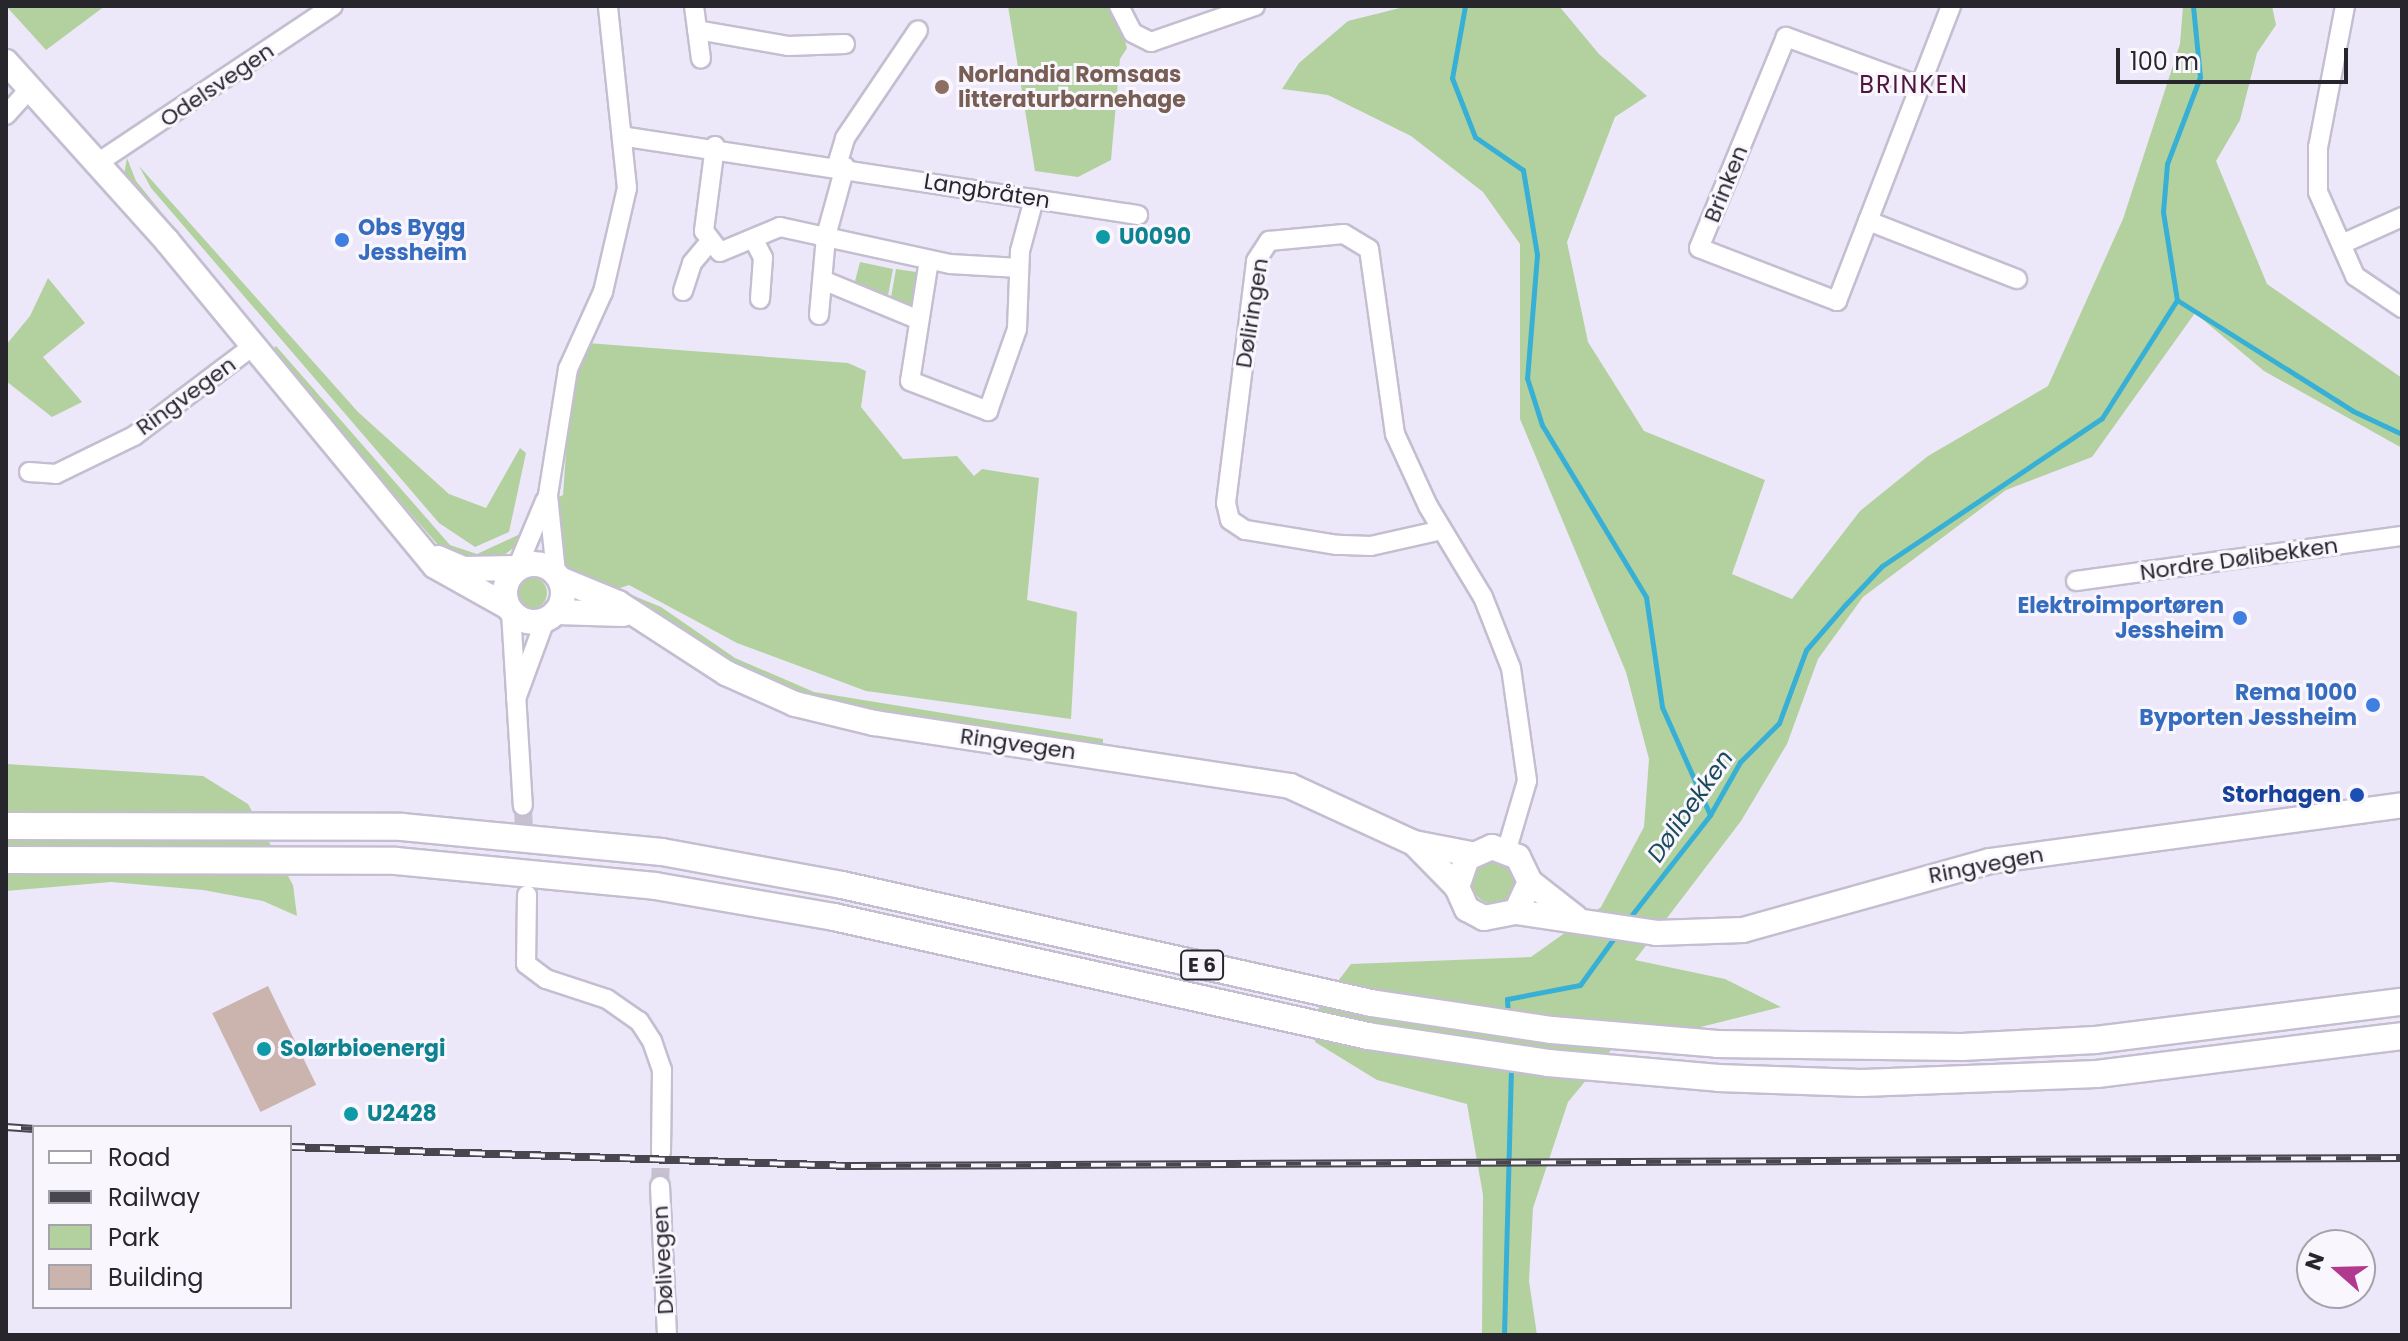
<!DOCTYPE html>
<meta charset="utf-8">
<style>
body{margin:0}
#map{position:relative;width:2408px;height:1341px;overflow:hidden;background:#ede7fa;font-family:Poppins,sans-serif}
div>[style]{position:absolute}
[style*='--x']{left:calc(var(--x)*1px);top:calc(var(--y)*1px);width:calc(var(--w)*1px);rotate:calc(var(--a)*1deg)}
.green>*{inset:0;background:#b3d19f}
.round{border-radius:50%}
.stream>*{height:5px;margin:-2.5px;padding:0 2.5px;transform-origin:2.5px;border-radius:2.5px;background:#38b0d6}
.building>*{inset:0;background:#cab4ad;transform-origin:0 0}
.minor-tunnel>*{height:18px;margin-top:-9px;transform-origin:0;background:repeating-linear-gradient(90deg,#c6c0d1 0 18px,transparent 0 27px)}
.roads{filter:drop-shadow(2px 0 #c4bed0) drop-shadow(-2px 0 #c4bed0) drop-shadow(0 2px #c4bed0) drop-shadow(0 -2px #c4bed0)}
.minor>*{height:18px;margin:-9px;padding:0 9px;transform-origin:9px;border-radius:9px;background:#fff}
.major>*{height:24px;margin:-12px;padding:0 12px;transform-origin:12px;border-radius:12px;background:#fff}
.major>.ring{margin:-12px;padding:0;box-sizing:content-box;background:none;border:24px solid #fff;border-radius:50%}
.highway>*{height:26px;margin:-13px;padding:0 13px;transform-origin:13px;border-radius:13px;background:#fff}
.rail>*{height:8px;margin-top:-4px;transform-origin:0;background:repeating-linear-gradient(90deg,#f9f6fe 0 15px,#48464f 0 30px);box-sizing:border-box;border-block:2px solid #48464f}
.dots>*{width:22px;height:22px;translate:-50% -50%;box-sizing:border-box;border:4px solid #f9f6fe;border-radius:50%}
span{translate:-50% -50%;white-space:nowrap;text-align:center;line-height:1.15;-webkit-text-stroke:6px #f9f6fe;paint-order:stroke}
.shield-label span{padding:2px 6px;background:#f9f6fe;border:2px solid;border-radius:6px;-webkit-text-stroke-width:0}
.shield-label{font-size:20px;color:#28262d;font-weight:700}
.education-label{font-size:22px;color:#785e54;font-weight:700}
.left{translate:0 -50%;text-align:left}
.street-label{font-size:22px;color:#28262d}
.shop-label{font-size:22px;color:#366cbe;font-weight:700}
.right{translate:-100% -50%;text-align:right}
.culture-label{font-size:22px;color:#0d838f;font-weight:700}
.transit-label{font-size:22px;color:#164399;font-weight:700}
.neighbourhood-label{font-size:24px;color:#4e153e;letter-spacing:2px}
.water-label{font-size:24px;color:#1a4b5b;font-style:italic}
.frame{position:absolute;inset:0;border:8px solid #28262d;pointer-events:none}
.legend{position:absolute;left:32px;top:1125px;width:260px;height:184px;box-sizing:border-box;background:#f9f6fe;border:2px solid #a5a3aa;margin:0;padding:10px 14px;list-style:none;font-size:24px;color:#28262d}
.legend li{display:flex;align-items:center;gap:16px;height:40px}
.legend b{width:40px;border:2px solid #a5a3aa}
.north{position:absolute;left:2296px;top:1229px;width:80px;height:80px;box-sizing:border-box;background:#f9f6fe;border:2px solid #a5a3aa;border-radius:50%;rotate:290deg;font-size:22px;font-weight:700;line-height:32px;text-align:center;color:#28262d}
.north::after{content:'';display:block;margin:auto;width:28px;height:36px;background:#b13a8f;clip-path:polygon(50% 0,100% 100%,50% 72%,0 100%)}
.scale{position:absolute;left:2116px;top:48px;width:232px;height:36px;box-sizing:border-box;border:4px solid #28262d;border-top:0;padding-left:10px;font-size:24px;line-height:28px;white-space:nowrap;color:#28262d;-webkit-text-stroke:6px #f9f6fe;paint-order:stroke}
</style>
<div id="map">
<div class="green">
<div style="clip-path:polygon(6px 6px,105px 6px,46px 50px)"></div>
<div style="clip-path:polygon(1008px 6px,1115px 6px,1127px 48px,1120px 59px,1111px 160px,1078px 177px,1035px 171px)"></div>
<div style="clip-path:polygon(1408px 6px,1559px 6px,1599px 54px,1647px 96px,1615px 117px,1567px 242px,1588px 342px,1644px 431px,1765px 480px,1732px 574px,1792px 599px,1860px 511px,1928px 456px,2048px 386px,2123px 219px,2180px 44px,2183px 6px,2272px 6px,2276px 25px,2257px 53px,2240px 120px,2216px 161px,2267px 284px,2402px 378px,2402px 448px,2264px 371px,2195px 313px,2092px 457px,2006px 490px,1863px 597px,1818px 659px,1787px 744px,1741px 821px,1635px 960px,1725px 979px,1781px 1007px,1612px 1049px,1568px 1102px,1533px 1208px,1529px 1281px,1537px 1335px,1482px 1335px,1483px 1195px,1467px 1104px,1377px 1080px,1315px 1042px,1319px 1006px,1351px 964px,1531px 957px,1601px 907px,1644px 827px,1649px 759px,1626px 672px,1520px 419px,1520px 244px,1483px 192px,1411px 136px,1328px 95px,1282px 89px,1299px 63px,1348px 21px)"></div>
<div style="clip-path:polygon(127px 158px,136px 181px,267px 342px,262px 344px,124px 175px)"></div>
<div style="clip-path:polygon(139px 166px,358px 412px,449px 494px,486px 508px,520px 448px,526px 453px,509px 532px,475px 547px,439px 523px,151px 188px)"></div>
<div style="clip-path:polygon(860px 262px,893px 269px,887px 301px,854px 285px)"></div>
<div style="clip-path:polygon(919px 264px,916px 309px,890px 303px,896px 269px,916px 272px)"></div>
<div style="clip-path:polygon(48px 278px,85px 323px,43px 357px,82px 402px,52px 417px,6px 381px,6px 345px,30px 316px)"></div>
<div style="clip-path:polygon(574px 342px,848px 363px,866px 371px,861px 407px,903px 459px,957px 456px,974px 476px,982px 469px,1039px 478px,1027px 600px,1077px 612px,1071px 719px,866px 691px,737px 643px,629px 585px,617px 589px,661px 607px,735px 658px,814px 692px,1103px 739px,1103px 747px,862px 711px,781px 688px,596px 592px,554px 603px,557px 498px,563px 495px)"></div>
<div style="clip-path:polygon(276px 346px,450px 545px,477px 554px,518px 535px,525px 536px,520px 543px,495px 562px,446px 554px,270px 352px)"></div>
<div class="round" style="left:515px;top:577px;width:32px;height:32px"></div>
<div style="clip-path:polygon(6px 764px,203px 776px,248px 804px,293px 885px,297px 916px,263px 901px,203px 890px,111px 882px,6px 891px)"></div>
<div class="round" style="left:1472px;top:860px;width:44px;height:44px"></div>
</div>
<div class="stream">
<div style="--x:1465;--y:6;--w:73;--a:100.2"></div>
<div style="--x:1452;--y:78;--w:63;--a:68.7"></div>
<div style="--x:1475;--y:137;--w:58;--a:34.5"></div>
<div style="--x:1523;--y:170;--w:86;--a:80.6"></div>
<div style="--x:1537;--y:255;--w:123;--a:94.6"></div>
<div style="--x:1527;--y:378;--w:49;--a:72.3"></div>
<div style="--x:1542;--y:425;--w:201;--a:58.8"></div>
<div style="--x:1646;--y:597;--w:111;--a:81.7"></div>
<div style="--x:1662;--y:707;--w:118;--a:66"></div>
<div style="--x:2193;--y:6;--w:71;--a:84.4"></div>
<div style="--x:2200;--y:77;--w:93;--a:110.8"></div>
<div style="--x:2167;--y:164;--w:48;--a:94.8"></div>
<div style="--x:2163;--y:212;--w:89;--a:81"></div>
<div style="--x:2177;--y:300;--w:208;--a:32.2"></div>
<div style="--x:2353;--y:411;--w:54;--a:25.1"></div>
<div style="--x:1627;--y:921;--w:135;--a:-51.9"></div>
<div style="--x:1710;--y:815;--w:61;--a:-60.5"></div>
<div style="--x:1740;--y:762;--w:55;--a:-45"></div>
<div style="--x:1779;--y:723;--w:78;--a:-69.7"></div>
<div style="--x:1806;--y:650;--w:60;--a:-49.1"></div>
<div style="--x:1845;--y:605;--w:54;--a:-46.5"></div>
<div style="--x:1882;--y:566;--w:265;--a:-33.9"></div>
<div style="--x:2102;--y:418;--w:140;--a:-57.6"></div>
<div style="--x:1508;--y:1014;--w:15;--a:-94"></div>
<div style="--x:1507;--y:999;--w:74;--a:-10.9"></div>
<div style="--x:1580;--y:985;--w:62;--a:-54.2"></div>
<div style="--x:1504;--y:1335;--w:268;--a:-88.5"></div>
</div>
<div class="building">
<div style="left:268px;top:986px;width:110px;height:62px;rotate:64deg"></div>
</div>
<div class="minor-tunnel">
<div style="--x:523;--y:806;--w:77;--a:87.8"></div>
<div style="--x:660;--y:1186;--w:34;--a:-88"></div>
</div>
<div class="roads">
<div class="minor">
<div style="--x:694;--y:6;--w:53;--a:82.5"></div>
<div style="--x:1119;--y:6;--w:30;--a:63"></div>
<div style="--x:1133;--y:33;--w:20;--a:27"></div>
<div style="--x:1151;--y:42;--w:110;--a:-19.1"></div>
<div style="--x:2345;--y:6;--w:144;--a:100.8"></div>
<div style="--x:2318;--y:147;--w:45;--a:90"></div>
<div style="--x:2318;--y:192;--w:92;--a:66.2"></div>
<div style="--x:2355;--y:276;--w:57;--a:34.2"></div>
<div style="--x:697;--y:30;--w:92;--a:10"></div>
<div style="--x:788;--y:46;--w:57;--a:-2"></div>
<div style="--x:1920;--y:86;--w:143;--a:-159.9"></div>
<div style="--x:1786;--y:37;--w:228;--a:112.4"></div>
<div style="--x:1699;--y:248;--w:148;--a:21"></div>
<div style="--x:1837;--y:301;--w:86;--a:-68.8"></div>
<div style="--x:1868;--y:221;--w:145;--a:-68.9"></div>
<div style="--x:1920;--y:86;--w:86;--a:-68.8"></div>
<div style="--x:6;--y:115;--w:36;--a:-48"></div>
<div style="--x:627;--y:137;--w:517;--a:8.68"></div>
<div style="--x:715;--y:146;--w:86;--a:97.4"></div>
<div style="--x:704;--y:231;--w:26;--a:53"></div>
<div style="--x:720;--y:252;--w:65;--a:-22.6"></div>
<div style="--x:780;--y:227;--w:174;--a:12.3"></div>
<div style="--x:950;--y:264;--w:69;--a:3.3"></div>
<div style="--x:99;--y:162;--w:281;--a:-33.7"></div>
<div style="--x:837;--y:165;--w:28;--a:-73"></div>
<div style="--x:845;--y:138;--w:130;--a:-55.9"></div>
<div style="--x:1868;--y:221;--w:160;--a:21.3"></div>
<div style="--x:754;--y:240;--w:20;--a:63"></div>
<div style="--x:763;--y:258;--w:41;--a:94.2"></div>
<div style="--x:2344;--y:243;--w:64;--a:-24.1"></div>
<div style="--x:929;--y:260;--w:122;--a:98.9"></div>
<div style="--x:910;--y:381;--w:84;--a:21"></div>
<div style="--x:988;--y:411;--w:87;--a:-70.5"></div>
<div style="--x:1017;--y:329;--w:78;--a:-87.8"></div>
<div style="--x:1020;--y:251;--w:54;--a:-74.9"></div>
<div style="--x:825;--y:281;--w:102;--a:22.5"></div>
<div style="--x:683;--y:291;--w:29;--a:-72"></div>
<div style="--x:692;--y:263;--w:25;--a:-50"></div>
<div style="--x:819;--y:315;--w:79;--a:-84.9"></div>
<div style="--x:826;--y:236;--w:72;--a:-74.6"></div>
<div style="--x:29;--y:472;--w:27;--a:4"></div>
<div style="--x:56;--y:474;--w:87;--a:-26"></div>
<div style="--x:134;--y:436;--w:149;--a:-37.1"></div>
<div style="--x:1442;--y:530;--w:73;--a:167.3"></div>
<div style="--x:1371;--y:546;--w:34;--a:-178"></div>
<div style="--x:1337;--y:545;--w:93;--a:-170.7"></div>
<div style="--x:1245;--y:530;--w:18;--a:-146"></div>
<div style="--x:1230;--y:520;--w:17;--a:-103"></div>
<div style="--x:1226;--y:503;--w:244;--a:-82.9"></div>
<div style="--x:1256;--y:261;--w:24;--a:-57"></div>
<div style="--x:1269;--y:241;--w:75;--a:-5.3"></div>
<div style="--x:1344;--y:234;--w:29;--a:31"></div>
<div style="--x:1369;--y:249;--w:187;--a:82"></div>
<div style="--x:1395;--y:434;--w:79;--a:65.4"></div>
<div style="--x:1428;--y:506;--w:106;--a:58.9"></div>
<div style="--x:1483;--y:597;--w:76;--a:68.5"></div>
<div style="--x:1511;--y:668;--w:114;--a:81.9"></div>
<div style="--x:1527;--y:781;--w:71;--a:106.4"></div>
<div style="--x:517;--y:568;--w:73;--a:-67.3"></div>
<div style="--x:556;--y:573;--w:78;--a:-95.9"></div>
<div style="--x:548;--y:495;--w:128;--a:-81"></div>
<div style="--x:568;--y:369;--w:85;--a:-65.6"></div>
<div style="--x:603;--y:292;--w:107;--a:-77"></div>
<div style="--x:627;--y:188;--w:183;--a:-96"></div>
<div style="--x:2076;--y:581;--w:329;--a:-7.9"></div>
<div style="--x:511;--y:612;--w:194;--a:86.5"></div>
<div style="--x:516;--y:699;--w:84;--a:-69.8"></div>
<div style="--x:527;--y:895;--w:69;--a:90.8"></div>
<div style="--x:526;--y:964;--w:25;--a:37"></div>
<div style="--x:546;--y:979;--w:64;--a:18.2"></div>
<div style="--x:607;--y:999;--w:39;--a:35"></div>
<div style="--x:639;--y:1021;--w:24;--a:57"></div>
<div style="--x:652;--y:1041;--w:31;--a:71"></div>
<div style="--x:662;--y:1070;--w:82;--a:90.7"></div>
<div style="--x:660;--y:1186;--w:149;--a:87.3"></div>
</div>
<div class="major">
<div style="--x:6;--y:62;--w:241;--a:48"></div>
<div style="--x:167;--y:241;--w:421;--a:50.5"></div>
<div style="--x:435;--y:566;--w:84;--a:29.3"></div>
<div style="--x:438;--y:558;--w:28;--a:23"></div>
<div style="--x:464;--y:569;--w:53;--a:-1.1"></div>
<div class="ring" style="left:505px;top:564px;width:34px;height:34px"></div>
<div style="--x:560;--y:579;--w:63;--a:22.5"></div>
<div style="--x:618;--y:603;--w:129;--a:32.9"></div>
<div style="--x:726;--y:673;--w:76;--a:24.2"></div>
<div style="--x:795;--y:704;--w:81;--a:13.5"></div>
<div style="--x:874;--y:723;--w:421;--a:8.6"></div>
<div style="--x:1290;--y:786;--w:136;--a:24.7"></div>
<div style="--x:1414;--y:843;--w:62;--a:45.7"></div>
<div style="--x:1457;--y:887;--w:24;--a:66"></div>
<div style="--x:1467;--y:909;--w:19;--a:28"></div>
<div style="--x:1484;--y:918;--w:33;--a:-11"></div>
<div style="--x:1516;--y:912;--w:33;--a:-65"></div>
<div style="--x:1530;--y:882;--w:28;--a:-116"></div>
<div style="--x:1518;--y:857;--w:28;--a:-159"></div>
<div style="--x:1492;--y:847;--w:27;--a:156"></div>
<div style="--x:1467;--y:858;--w:31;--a:109"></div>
<div style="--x:556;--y:612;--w:67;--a:1.7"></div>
<div style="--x:1414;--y:843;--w:58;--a:10.9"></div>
<div style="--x:1530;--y:882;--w:58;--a:38"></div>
<div style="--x:1516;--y:912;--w:142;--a:8.5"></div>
<div style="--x:1656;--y:933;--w:87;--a:-2"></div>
<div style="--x:1743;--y:930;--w:256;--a:-15.6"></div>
<div style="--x:1990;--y:861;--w:416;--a:-7.7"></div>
</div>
<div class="highway">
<div style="--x:6;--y:826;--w:396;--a:0.1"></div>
<div style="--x:402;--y:827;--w:261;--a:5.5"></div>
<div style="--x:662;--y:852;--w:183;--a:10.4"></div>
<div style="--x:842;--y:885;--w:542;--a:12.57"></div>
<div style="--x:1371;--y:1003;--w:183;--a:8.5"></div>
<div style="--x:1552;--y:1030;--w:166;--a:4.8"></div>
<div style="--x:1717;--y:1044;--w:245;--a:0.7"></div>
<div style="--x:1962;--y:1047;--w:133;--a:-3"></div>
<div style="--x:2095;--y:1040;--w:309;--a:-7.1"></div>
<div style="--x:6;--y:860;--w:390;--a:0.1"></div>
<div style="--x:396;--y:861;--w:260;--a:5.5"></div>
<div style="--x:655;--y:886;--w:182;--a:9.8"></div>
<div style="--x:834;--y:917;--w:547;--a:12.56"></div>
<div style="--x:1368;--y:1036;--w:182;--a:8.5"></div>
<div style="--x:1548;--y:1063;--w:171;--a:5"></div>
<div style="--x:1718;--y:1078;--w:142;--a:2"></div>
<div style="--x:1860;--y:1083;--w:237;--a:-2.2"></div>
<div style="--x:2097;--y:1074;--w:307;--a:-7.1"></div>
</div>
</div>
<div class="rail">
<div style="--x:6;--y:1127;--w:28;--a:4"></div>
<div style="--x:290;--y:1147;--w:561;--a:1.94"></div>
<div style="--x:851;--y:1166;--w:1551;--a:-0.3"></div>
</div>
<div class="dots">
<div style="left:942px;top:87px;background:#8d6e63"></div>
<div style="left:1103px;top:237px;background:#0f9aa8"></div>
<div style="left:342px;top:240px;background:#3f7fe0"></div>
<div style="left:2240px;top:618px;background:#3f7fe0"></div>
<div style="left:2373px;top:705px;background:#3f7fe0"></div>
<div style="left:2357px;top:795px;background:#1a4fb4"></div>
<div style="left:264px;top:1049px;background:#0f9aa8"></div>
<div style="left:351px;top:1114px;background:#0f9aa8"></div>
</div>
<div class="shield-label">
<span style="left:1202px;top:965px">E 6</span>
</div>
<div class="education-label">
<span class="left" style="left:958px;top:87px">Norlandia Romsaas<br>litteraturbarnehage</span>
</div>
<div class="street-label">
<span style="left:217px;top:85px;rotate:-34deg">Odelsvegen</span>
<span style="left:1726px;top:184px;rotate:-68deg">Brinken</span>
<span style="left:987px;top:191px;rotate:9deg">Langbråten</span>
<span style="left:1252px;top:313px;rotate:-81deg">Døliringen</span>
<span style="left:186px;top:396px;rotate:-36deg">Ringvegen</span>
<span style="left:2239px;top:559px;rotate:-8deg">Nordre Dølibekken</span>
<span style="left:1018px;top:744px;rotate:8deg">Ringvegen</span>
<span style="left:1986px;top:865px;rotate:-11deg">Ringvegen</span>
<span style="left:663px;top:1260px;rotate:-93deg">Dølivegen</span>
</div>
<div class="shop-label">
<span class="left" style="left:358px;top:240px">Obs Bygg<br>Jessheim</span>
<span class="right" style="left:2224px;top:618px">Elektroimportøren<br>Jessheim</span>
<span class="right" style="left:2357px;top:705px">Rema 1000<br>Byporten Jessheim</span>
</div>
<div class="culture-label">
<span class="left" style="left:1119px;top:237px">U0090</span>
<span class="left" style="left:280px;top:1049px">Solørbioenergi</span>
<span class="left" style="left:367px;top:1114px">U2428</span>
</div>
<div class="transit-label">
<span class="right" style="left:2341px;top:795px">Storhagen</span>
</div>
<div class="neighbourhood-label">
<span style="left:1914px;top:85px">BRINKEN</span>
</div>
<div class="water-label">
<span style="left:1690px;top:806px;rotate:-55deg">Dølibekken</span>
</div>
<div class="frame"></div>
<ul class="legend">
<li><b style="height:10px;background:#fff"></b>Road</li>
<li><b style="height:10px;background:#48464f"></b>Railway</li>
<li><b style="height:22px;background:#b3d19f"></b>Park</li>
<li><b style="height:22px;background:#cab4ad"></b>Building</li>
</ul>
<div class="north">N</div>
<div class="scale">100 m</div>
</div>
